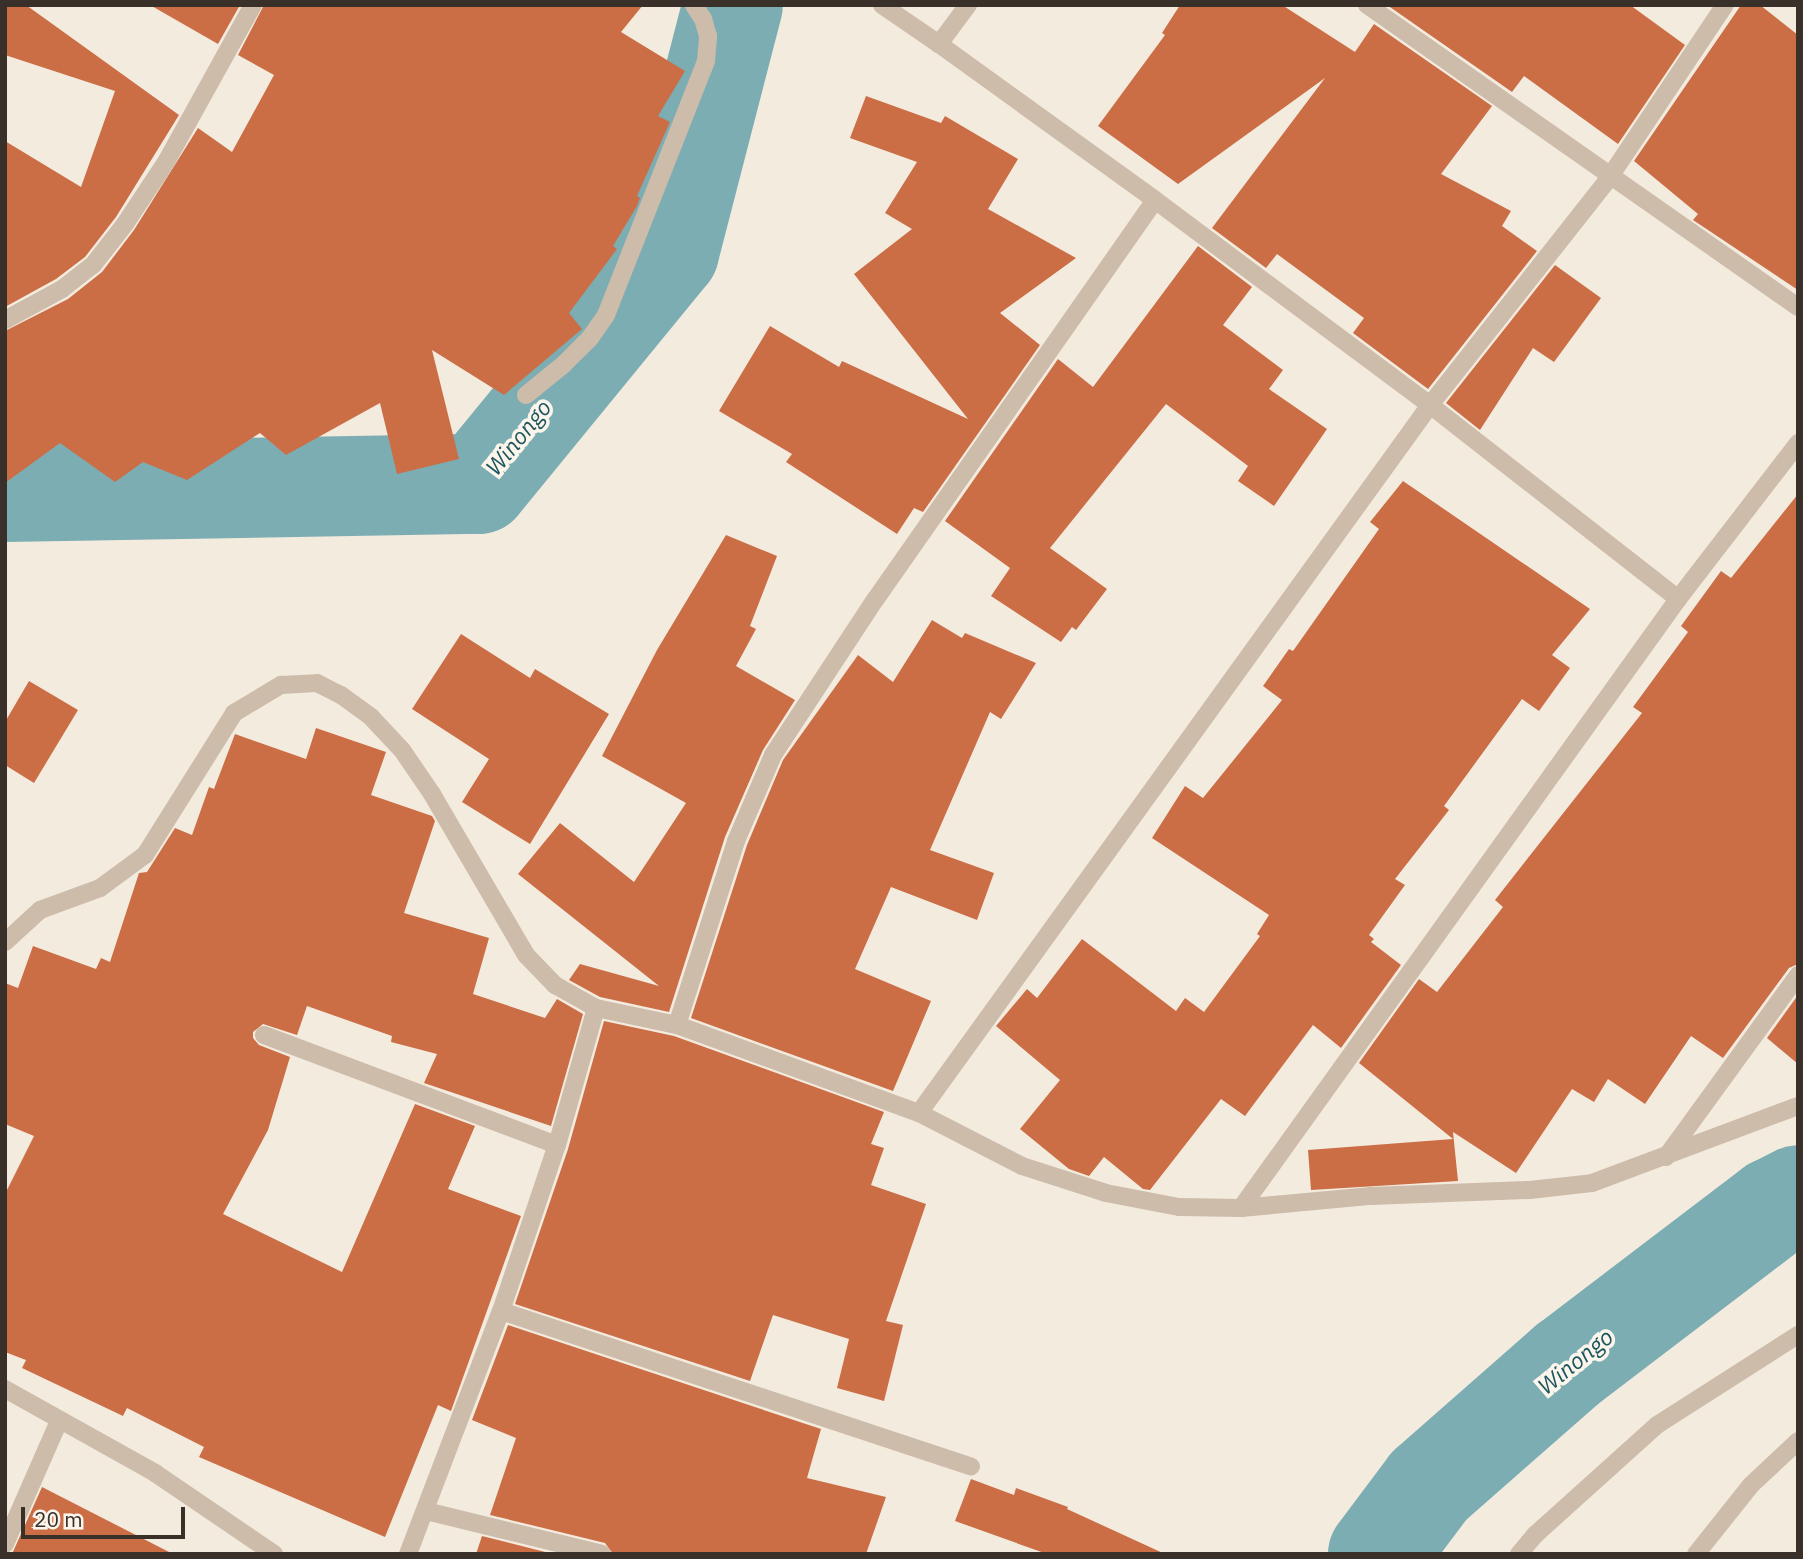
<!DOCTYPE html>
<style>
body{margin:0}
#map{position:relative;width:1803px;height:1559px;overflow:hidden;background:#f4ebdf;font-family:"IBM Plex Sans",sans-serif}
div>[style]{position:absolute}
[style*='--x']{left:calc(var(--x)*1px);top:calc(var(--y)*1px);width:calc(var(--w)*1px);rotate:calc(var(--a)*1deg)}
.river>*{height:100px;margin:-50px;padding:0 50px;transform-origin:50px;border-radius:50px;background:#7cadb3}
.building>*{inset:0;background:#cb6e46}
.minor>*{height:18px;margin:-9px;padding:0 9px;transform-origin:9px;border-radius:9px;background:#cdbcaa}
span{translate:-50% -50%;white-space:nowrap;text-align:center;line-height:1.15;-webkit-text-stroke:7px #fbf5ec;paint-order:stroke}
.water-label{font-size:23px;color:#1d565e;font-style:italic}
.frame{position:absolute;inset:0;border:7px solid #3a302a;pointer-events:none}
.scale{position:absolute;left:21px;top:1507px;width:164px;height:32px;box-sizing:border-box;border:4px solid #3a302a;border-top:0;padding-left:9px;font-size:21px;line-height:24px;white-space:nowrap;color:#3a302a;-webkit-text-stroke:5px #fbf5ec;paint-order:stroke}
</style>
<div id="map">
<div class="river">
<div style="--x:5;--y:492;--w:474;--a:-1"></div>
<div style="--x:479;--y:484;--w:300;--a:-50.7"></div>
<div style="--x:669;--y:252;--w:255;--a:-75.5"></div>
<div style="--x:1378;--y:1554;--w:85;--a:-53.1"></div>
<div style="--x:1429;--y:1486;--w:185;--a:-41.3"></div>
<div style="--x:1568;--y:1364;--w:258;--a:-37.3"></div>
<div style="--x:1773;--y:1208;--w:28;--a:-27"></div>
</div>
<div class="building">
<div style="clip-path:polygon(5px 5px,26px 5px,179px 115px,116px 217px,85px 257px,56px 279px,5px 307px,5px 141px,81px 187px,115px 91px,5px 55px)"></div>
<div style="clip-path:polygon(150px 5px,240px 5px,218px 44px)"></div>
<div style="clip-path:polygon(264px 5px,643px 5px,621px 32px,685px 71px,658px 116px,670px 122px,637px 196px,640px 198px,637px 206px,613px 246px,617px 249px,569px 313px,582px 329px,504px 395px,432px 350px,459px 459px,397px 474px,380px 403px,286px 455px,260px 433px,187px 480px,143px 462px,115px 482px,60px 443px,5px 483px,5px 331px,68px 299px,102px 272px,134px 230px,198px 128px,232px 152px,274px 75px,238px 55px)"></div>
<div style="clip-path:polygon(1180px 5px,1282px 5px,1355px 52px,1374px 24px,1492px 106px,1441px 174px,1511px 211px,1502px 226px,1537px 251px,1428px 389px,1353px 333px,1364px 318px,1277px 254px,1266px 268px,1212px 228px,1325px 78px,1178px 184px,1098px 126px,1165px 35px,1162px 33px)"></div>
<div style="clip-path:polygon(1387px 5px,1630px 5px,1685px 45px,1618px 144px,1524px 76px,1512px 92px)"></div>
<div style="clip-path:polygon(1741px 5px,1760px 5px,1798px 35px,1798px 290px,1693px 220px,1698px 214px,1634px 161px)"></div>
<div style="clip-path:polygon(866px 96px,941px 123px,945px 116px,1018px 159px,988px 209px,1076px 258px,1000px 313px,1040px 345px,923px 512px,914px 508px,897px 534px,786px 462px,792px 454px,719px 411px,770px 326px,839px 367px,842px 361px,968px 419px,854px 274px,912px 229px,885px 213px,917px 162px,850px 138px)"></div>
<div style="clip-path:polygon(1198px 246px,1252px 287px,1223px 325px,1283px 370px,1269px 389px,1327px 429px,1274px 506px,1238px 481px,1248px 466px,1166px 404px,1050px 548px,1107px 589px,1076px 630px,1072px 627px,1061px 642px,991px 596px,1010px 568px,945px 521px,1058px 359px,1093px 387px)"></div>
<div style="clip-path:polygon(1555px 265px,1601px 298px,1554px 362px,1533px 348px,1480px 430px,1446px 403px)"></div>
<div style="clip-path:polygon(1403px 481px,1590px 609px,1552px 655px,1570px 668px,1539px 711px,1522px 699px,1444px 806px,1449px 810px,1395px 879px,1405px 885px,1369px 935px,1374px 939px,1371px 942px,1401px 965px,1341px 1048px,1313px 1025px,1245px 1116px,1221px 1099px,1150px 1190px,1143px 1189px,1104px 1157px,1089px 1176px,1069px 1169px,1020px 1129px,1060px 1080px,996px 1026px,1027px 989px,1037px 998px,1082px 939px,1176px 1011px,1185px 998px,1204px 1012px,1260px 936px,1257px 934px,1269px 915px,1152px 838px,1185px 786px,1203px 798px,1282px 700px,1263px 686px,1289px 649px,1293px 651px,1379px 529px,1370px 522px)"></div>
<div style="clip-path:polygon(1798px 494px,1798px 964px,1789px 968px,1723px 1058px,1691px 1036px,1645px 1104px,1608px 1079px,1594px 1102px,1572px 1089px,1516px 1173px,1453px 1132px,1458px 1181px,1311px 1190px,1308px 1150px,1453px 1139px,1359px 1063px,1419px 979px,1437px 992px,1503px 907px,1495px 900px,1642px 713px,1633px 707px,1688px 632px,1681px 626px,1721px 571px,1731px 578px)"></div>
<div style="clip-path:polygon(726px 535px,777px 556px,750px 626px,756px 629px,736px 666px,795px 700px,763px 750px,725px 837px,669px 1012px,600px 997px,569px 980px,580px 964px,659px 986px,518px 874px,560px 823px,634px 882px,686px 803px,602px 756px,657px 650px)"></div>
<div style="clip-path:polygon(932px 620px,962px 638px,965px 633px,1036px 663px,1001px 719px,990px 712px,930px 850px,994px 873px,977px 920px,891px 887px,855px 969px,931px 1001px,893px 1091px,691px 1018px,747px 845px,783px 760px,858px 655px,893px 682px)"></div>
<div style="clip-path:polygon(461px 634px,530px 678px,535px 669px,609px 714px,530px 844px,462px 802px,489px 759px,412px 709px)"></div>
<div style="clip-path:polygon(29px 681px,78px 710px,34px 783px,5px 765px,5px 722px)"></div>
<div style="clip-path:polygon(316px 728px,386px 752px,371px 795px,432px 816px,435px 821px,404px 913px,489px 938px,473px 994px,545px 1018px,557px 999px,583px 1014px,551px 1126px,424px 1083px,437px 1054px,391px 1042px,392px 1036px,307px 1006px,297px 1035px,263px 1024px,253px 1032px,253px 1038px,259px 1045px,290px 1057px,268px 1130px,223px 1214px,342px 1272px,415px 1104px,475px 1126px,448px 1189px,521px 1216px,451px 1411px,438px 1405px,385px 1537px,199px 1457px,204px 1447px,127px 1408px,123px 1416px,22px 1368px,26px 1360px,5px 1352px,5px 1194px,34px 1136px,5px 1124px,5px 983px,18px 988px,33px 946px,96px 969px,101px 958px,110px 962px,139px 873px,147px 872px,175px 828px,192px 835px,209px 787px,214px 789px,235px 734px,306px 759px)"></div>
<div style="clip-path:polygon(1798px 995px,1798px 1064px,1767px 1038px)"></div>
<div style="clip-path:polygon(604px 1021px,674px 1036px,884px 1112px,871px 1144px,884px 1148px,871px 1185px,926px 1204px,886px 1321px,903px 1325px,884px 1401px,837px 1388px,849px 1339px,773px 1315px,750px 1381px,515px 1304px,568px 1149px)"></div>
<div style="clip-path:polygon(508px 1325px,821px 1429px,807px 1478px,886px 1497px,866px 1554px,613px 1554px,605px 1543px,490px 1515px,516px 1438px,472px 1420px)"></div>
<div style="clip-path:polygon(971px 1479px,1014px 1495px,1016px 1488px,1068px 1507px,1067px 1509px,1165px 1554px,1047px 1554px,955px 1521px)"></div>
<div style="clip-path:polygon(42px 1487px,173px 1554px,12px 1554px)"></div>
<div style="clip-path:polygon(482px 1536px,553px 1554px,476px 1554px)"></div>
</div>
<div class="minor">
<div style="--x:882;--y:5;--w:69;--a:34.4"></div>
<div style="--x:968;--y:5;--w:49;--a:126.6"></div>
<div style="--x:939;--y:44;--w:266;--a:35.8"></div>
<div style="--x:1155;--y:200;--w:343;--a:36.7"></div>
<div style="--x:1430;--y:405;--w:289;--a:-51.7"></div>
<div style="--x:1609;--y:178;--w:208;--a:-56.2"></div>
<div style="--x:1367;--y:5;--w:526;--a:35.02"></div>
<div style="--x:5;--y:320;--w:65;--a:-28.5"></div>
<div style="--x:62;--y:289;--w:39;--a:-38"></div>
<div style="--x:93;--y:265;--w:52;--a:-52"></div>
<div style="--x:125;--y:224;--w:74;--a:-56.5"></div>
<div style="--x:166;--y:162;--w:179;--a:-61"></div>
<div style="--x:526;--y:395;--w:48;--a:-39"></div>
<div style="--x:563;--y:365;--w:38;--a:-45"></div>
<div style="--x:590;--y:338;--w:28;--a:-55"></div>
<div style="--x:606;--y:315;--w:273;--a:-68.5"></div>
<div style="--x:706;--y:61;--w:25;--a:-85"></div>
<div style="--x:708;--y:36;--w:18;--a:-106"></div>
<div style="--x:703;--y:19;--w:17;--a:-123"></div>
<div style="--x:5;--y:942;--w:47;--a:-42.4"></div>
<div style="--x:40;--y:910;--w:64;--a:-20.1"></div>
<div style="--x:100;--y:888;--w:56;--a:-36.3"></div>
<div style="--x:145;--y:855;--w:168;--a:-57.9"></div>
<div style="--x:234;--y:713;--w:55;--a:-30.8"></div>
<div style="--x:281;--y:685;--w:36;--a:-3"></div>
<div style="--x:317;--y:683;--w:27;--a:27"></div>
<div style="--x:341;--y:695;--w:37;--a:36"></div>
<div style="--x:371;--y:717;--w:45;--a:46.8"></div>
<div style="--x:402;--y:750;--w:53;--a:55.7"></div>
<div style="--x:432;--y:794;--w:186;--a:59.7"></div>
<div style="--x:526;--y:955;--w:42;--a:46"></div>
<div style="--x:555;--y:985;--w:47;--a:29.3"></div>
<div style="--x:596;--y:1008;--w:83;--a:11.9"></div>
<div style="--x:677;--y:1025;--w:258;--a:20"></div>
<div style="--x:919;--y:1113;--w:116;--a:27.2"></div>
<div style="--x:1022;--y:1166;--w:88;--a:17.8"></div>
<div style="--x:1106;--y:1193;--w:74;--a:10.9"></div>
<div style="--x:1179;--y:1207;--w:62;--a:0.9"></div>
<div style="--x:1241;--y:1208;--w:131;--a:-5.3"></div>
<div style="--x:1371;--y:1196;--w:159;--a:-2.2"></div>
<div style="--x:1530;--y:1190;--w:62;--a:-6.4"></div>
<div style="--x:1592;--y:1183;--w:220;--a:-20.5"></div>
<div style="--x:677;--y:1025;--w:193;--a:-72.2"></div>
<div style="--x:736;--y:841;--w:94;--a:-66.7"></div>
<div style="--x:773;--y:755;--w:186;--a:-56.7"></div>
<div style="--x:875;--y:600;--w:488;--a:-55"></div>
<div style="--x:264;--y:1035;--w:313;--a:20.6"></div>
<div style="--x:919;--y:1113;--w:873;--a:-54.18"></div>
<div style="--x:1430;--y:405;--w:315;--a:38"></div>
<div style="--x:1666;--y:1157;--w:225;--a:-54"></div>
<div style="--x:1241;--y:1208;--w:750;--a:-54.34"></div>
<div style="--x:1678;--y:599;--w:197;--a:-52.4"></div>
<div style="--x:501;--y:1311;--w:495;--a:18.3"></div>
<div style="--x:5;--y:1389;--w:172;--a:29.2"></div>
<div style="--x:155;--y:1473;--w:144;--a:34.2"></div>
<div style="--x:426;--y:1511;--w:181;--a:13.7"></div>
<div style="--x:5;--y:1544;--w:134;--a:-66.3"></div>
<div style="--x:408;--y:1554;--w:260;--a:-69.1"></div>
<div style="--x:501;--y:1311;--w:175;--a:-71.4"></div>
<div style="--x:557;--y:1145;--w:142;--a:-74.1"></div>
<div style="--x:1519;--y:1554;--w:26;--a:-50"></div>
<div style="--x:1536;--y:1534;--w:163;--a:-42"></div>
<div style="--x:1657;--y:1425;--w:167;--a:-32.6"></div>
<div style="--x:1696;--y:1554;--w:88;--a:-51.4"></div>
<div style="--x:1751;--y:1485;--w:64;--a:-43.1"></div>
</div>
<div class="water-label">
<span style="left:518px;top:437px;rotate:-51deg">Winongo</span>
<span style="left:1575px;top:1361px;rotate:-39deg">Winongo</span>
</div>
<div class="frame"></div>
<div class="scale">20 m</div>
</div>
